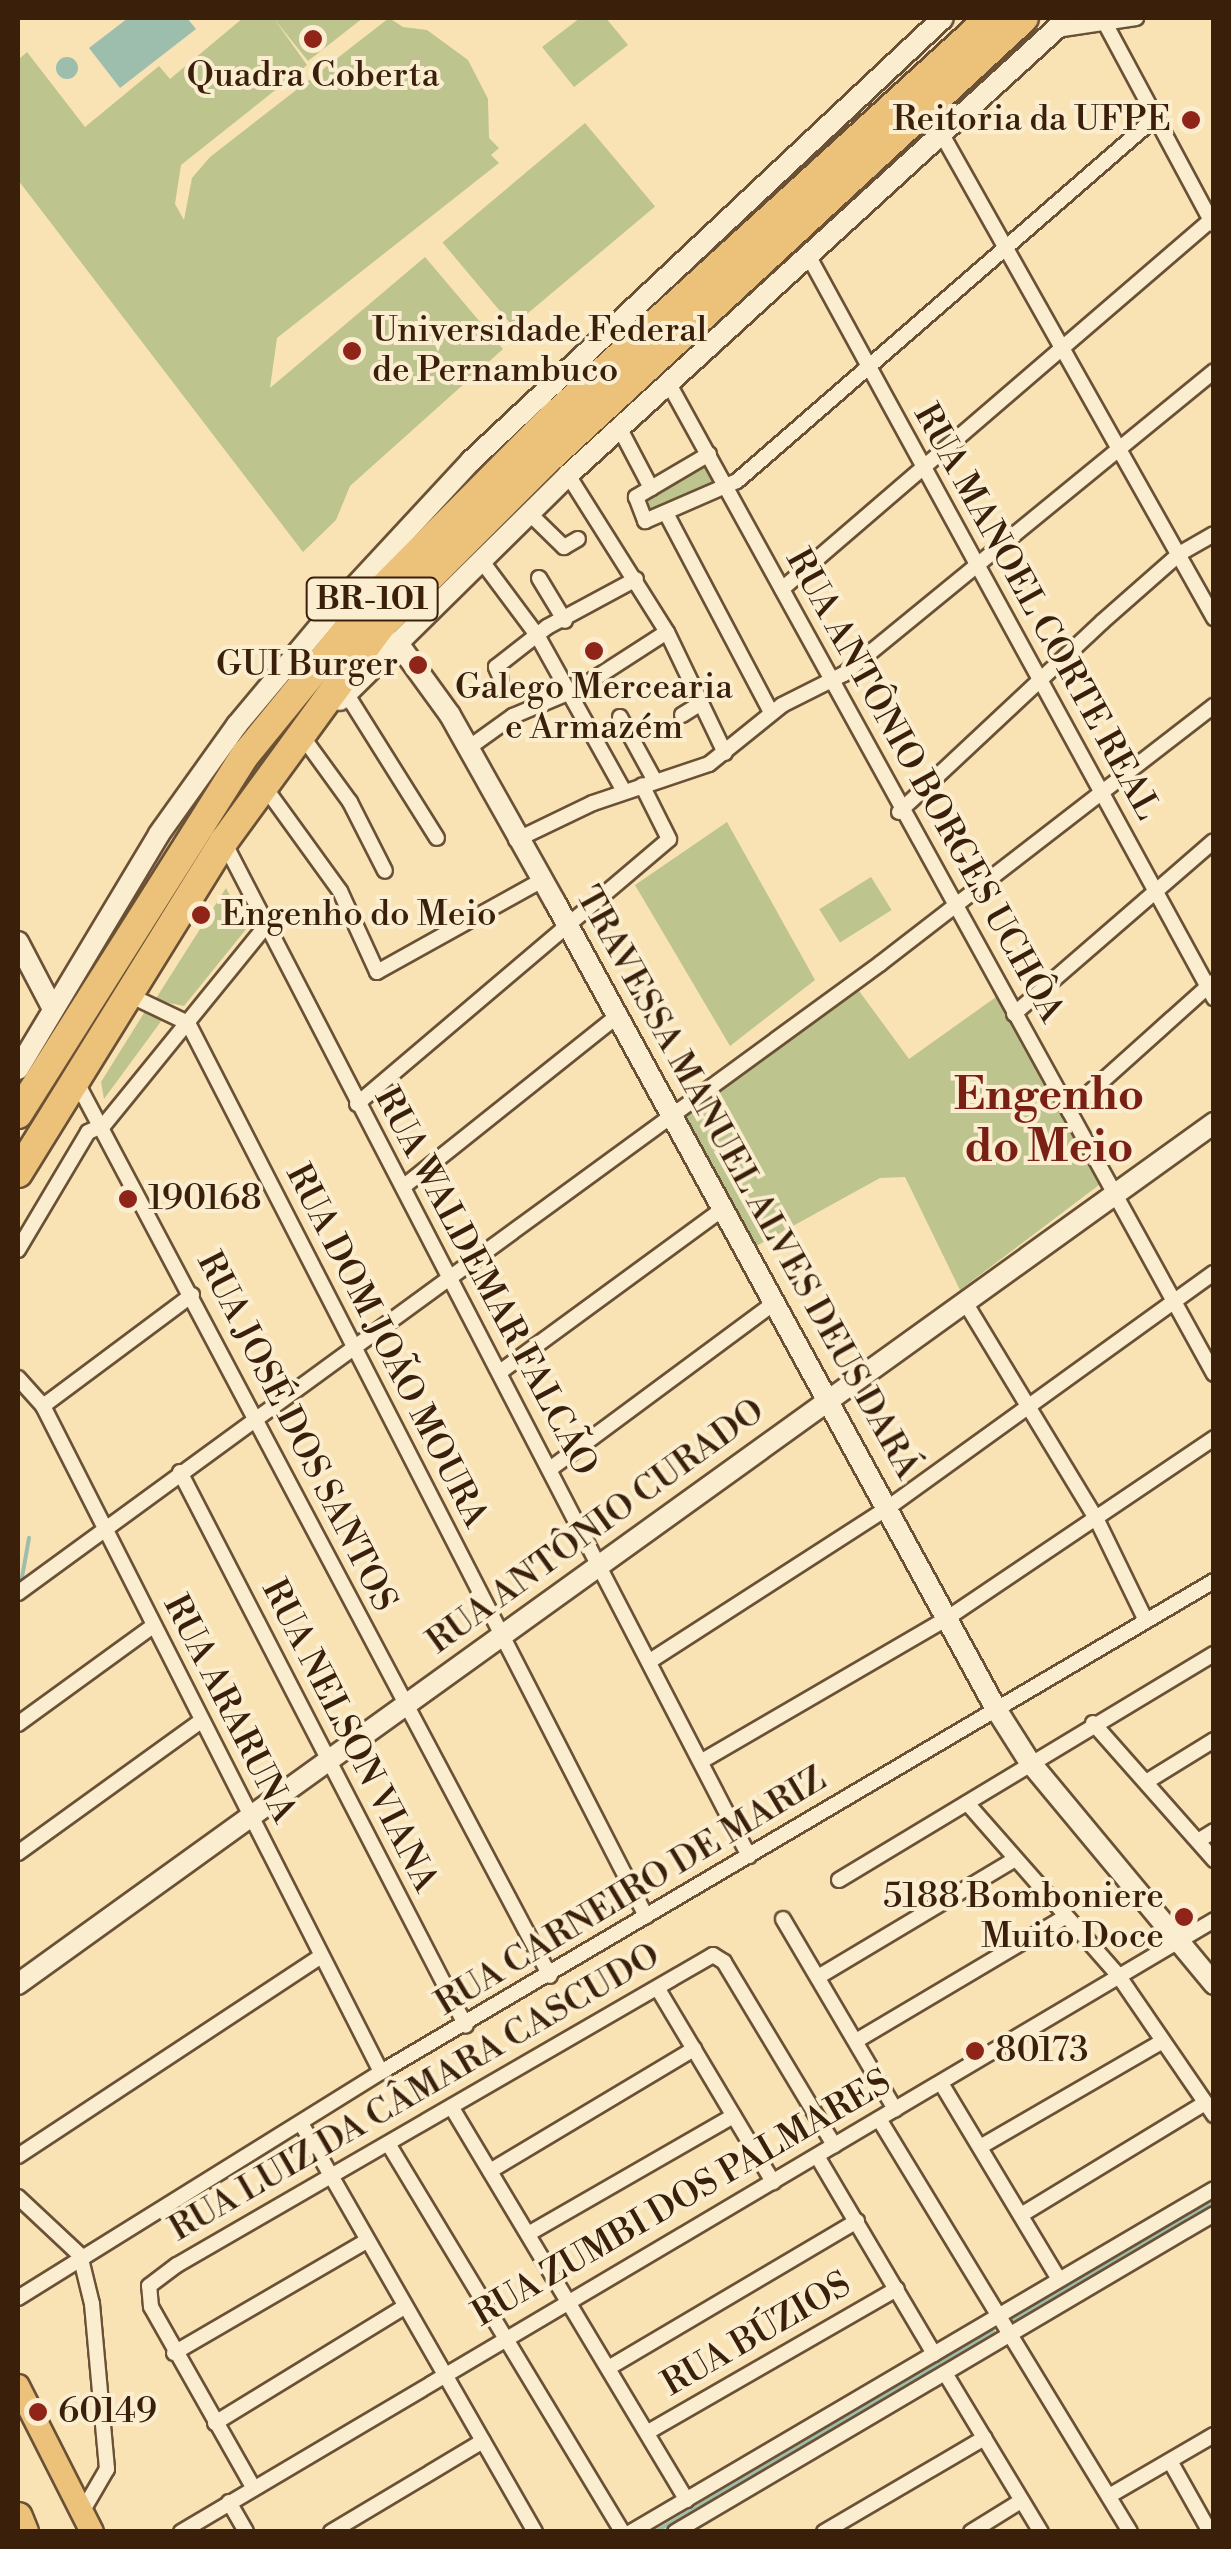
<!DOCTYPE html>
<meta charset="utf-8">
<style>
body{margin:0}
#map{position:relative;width:1231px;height:2549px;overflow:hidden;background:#f9e3b5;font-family:"Libre Bodoni",serif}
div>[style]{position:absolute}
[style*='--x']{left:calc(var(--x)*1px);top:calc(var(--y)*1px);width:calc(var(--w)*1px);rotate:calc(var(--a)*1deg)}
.green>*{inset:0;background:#bdc48d;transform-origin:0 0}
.water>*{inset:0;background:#9ebead}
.round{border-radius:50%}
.stream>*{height:4px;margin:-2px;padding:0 2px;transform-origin:2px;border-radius:2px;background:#9ebead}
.roads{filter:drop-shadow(2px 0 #6a5136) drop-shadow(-2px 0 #6a5136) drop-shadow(0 2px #6a5136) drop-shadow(0 -2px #6a5136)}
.street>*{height:14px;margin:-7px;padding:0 7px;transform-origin:7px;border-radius:7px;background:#fbedcf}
.secondary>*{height:20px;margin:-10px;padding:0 10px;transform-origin:10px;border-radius:10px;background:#fbedcf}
.primary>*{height:22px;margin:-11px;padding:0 11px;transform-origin:11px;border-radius:11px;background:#ecc27a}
.highway>*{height:28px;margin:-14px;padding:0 14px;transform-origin:14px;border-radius:14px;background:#ecc27a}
.dots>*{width:28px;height:28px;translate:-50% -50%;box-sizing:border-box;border:5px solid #fbedcf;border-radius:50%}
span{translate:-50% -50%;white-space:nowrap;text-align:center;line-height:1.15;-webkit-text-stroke:8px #fbedcf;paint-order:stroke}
.shield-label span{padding:2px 8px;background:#fbedcf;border:2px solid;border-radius:8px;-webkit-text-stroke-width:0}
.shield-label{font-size:32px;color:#3a200b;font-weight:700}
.poi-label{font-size:35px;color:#3a200b}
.right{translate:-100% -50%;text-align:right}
.left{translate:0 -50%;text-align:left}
.street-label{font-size:35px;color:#3a200b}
.district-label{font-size:45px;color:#7a1f14;font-weight:700}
.frame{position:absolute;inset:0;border:20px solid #3a200b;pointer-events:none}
</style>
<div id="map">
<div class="green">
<div style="clip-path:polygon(243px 18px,363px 18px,308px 61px,275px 20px,307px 65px,181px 165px,175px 204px,184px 220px,192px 178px,210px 157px,389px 18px,403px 27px,427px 30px,468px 60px,488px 99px,489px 138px,499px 148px,491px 155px,499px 163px,277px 338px,270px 388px,425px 257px,503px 349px,350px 486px,336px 520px,303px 552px,18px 180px,18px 60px,27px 52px,85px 127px,159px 66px,170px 79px)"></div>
<div style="clip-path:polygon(580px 18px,606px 18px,628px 45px,574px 87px,542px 47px)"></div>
<div style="left:585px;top:123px;width:109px;height:186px;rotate:50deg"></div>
<div style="left:705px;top:464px;width:22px;height:73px;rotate:68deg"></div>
<div style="clip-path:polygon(727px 822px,815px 980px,730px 1046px,635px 885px)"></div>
<div style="left:871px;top:877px;width:39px;height:61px;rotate:58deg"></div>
<div style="clip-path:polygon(226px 888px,247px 928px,184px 1006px,155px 1000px)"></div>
<div style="clip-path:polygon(854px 984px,909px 1059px,996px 997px,1099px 1185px,960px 1290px,905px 1177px,880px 1178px,751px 1249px,680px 1113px)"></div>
<div style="clip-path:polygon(154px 1011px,162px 1020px,104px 1099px,101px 1082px,144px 1013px)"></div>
</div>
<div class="water">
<div style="clip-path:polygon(128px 18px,187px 18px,196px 29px,120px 88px,89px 48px)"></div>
<div class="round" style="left:56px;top:57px;width:22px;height:22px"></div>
</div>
<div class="stream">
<div style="--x:21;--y:1583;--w:46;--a:-79.9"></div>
<div style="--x:1011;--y:2321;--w:236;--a:-30.6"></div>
<div style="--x:655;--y:2532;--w:393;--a:-30.7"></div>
</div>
<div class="roads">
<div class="street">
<div style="--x:1105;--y:23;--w:228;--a:61.8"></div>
<div style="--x:1056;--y:30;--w:81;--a:-8.5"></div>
<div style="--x:940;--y:131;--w:559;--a:60.64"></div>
<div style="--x:808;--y:255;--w:847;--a:61.35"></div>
<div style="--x:669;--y:384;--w:1130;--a:61.17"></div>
<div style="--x:620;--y:429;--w:67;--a:62.3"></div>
<div style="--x:709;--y:454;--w:85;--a:149.5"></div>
<div style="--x:636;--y:497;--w:26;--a:69"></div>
<div style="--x:645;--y:521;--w:100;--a:-23.5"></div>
<div style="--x:737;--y:481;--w:554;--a:-40.97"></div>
<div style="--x:568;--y:475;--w:186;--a:57.8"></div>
<div style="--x:667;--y:632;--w:134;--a:64.4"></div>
<div style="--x:529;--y:513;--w:49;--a:44.2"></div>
<div style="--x:564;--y:547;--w:16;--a:-30"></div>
<div style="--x:667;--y:515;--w:223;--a:62.2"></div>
<div style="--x:481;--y:560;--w:94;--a:53.3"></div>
<div style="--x:537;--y:635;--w:179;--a:60.9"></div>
<div style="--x:539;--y:578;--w:50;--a:58.8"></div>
<div style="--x:782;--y:589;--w:566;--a:-40.7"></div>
<div style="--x:501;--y:679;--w:13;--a:-113"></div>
<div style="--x:496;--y:667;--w:65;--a:-38.1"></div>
<div style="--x:547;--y:627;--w:101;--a:-28.3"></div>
<div style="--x:346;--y:693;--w:171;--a:57.9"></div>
<div style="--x:682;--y:715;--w:22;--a:-32"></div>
<div style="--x:620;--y:717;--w:71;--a:61.3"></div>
<div style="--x:305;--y:740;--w:77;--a:54"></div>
<div style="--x:350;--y:802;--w:77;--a:63.1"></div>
<div style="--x:467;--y:749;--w:57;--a:-35.7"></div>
<div style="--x:513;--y:716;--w:73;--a:-22.7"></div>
<div style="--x:580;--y:688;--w:103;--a:-32.8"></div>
<div style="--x:264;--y:786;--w:130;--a:54.1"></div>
<div style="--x:340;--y:891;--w:89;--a:65.4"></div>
<div style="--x:377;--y:972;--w:189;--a:-29.1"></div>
<div style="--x:899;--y:812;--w:278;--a:-43.1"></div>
<div style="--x:1102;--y:622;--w:103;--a:-41.4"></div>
<div style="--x:1179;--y:554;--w:40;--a:-29.7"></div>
<div style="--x:516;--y:840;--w:85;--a:-25.7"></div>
<div style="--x:593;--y:803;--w:122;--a:-18.6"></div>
<div style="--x:709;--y:764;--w:94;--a:-38.9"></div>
<div style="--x:782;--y:705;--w:69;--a:-26.6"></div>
<div style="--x:844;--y:674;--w:478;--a:-39.3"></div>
<div style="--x:224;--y:842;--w:1142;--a:62.63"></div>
<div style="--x:125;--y:993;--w:70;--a:25.5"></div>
<div style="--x:188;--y:1023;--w:1004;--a:62.85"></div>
<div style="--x:1014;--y:1014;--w:264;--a:-40.9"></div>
<div style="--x:74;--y:1077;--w:1017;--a:62.1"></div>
<div style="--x:357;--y:1104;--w:409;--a:-40.3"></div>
<div style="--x:669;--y:839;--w:60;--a:-116.6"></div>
<div style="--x:1069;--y:1111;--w:193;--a:-41.9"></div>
<div style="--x:403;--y:1187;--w:271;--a:-38.6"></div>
<div style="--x:18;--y:1250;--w:137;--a:-59.3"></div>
<div style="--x:88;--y:1132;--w:17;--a:-24"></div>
<div style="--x:104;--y:1125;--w:255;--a:-50.9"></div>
<div style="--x:965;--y:1302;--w:255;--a:58.8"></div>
<div style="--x:1097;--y:1520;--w:112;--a:64.1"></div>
<div style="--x:500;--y:1372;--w:274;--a:-36.2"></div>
<div style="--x:18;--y:1378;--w:38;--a:48"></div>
<div style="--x:43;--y:1406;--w:747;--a:63.09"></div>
<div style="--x:43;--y:1406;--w:186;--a:-36.7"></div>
<div style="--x:550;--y:1469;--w:277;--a:-36.5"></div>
<div style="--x:180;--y:1472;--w:623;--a:62.7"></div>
<div style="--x:18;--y:1593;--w:1068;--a:-36.13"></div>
<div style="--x:881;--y:963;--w:421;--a:-37.7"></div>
<div style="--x:650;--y:1661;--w:284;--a:-32.8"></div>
<div style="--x:889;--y:1507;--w:400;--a:-35.8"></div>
<div style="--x:1093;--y:1723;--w:183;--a:48.5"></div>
<div style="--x:18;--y:1724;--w:167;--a:-36"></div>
<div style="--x:702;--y:1761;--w:286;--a:-30.2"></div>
<div style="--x:949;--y:1617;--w:320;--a:-34"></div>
<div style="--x:1146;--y:1782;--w:80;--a:-31.7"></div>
<div style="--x:967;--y:1803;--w:229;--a:48.7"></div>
<div style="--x:1118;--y:1975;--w:170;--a:55.6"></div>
<div style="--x:1198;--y:1841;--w:19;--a:-32"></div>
<div style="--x:18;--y:1853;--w:226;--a:-35.8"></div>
<div style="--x:839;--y:1880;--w:438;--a:-31.1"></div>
<div style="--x:783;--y:1919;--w:221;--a:59.5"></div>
<div style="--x:818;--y:1977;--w:230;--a:-30.9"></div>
<div style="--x:658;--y:1989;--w:225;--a:59.2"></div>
<div style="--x:856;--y:2041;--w:243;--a:-30.7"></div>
<div style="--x:941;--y:2083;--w:229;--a:59"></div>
<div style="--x:452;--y:2108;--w:457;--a:59.1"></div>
<div style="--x:879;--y:2119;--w:483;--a:58.7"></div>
<div style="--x:302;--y:2125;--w:469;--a:60.2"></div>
<div style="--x:389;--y:2145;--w:452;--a:58.9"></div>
<div style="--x:980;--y:2147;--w:211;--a:-30.1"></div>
<div style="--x:18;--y:2156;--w:362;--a:-33.4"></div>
<div style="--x:817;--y:2156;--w:230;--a:59.4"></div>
<div style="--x:490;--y:2171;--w:238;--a:-30.9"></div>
<div style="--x:18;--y:2197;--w:85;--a:43.1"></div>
<div style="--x:80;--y:2255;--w:50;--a:76.2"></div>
<div style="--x:92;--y:2304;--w:166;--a:84.8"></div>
<div style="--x:107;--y:2469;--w:50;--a:120.2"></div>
<div style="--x:1021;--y:2215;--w:215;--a:-31.3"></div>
<div style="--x:528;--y:2234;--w:237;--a:-29.9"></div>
<div style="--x:18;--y:2298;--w:428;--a:-31.9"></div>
<div style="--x:381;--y:2072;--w:967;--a:-30.52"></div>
<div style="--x:174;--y:2353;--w:221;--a:-30.2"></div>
<div style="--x:610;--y:2367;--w:287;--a:-30.6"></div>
<div style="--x:945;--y:2373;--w:186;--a:58.9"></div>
<div style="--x:215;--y:2423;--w:220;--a:-31.5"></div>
<div style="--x:648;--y:2432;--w:287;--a:-29.9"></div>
<div style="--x:1170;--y:2461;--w:81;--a:60.6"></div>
<div style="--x:253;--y:2487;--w:207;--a:-119.5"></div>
<div style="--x:151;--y:2307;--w:21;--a:-95"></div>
<div style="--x:149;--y:2286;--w:35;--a:-37"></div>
<div style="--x:177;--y:2265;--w:619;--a:-30.04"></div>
<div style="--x:713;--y:1955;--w:13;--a:32"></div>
<div style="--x:724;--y:1962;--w:214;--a:59"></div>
<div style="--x:1109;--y:2496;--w:121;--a:-30.2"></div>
<div style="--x:229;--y:2502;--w:34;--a:60"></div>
<div style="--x:181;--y:2532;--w:1201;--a:-30.64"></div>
<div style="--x:331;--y:2532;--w:177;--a:-30.9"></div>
<div style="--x:631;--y:2532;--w:676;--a:-30.47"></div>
<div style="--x:675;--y:2532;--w:626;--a:-30.54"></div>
<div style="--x:824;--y:2532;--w:186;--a:-30.4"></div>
<div style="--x:971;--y:2532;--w:59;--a:-31.8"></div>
</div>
<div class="secondary">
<div style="--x:397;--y:642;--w:90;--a:54"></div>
<div style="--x:450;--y:715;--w:214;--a:60.7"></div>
<div style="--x:555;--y:902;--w:920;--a:61.34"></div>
<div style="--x:996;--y:1709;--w:62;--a:57.6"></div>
<div style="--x:1029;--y:1761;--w:290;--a:50.3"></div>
<div style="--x:340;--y:700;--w:320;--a:-44.6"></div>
<div style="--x:568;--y:475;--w:677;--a:-42.43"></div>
<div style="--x:18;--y:942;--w:76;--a:62.4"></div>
<div style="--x:18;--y:1069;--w:274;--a:-59"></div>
<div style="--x:159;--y:834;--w:134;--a:-54.4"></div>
<div style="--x:237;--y:725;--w:150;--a:-50.1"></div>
<div style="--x:333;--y:610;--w:203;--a:-47.2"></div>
<div style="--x:471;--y:461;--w:647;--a:-43.18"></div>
<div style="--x:18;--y:1984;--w:1474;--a:-35.75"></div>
</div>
<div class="primary">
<div style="--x:18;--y:2386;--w:164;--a:63.1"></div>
</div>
<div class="highway">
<div style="--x:18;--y:1114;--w:426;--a:-57.7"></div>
<div style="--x:246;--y:754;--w:204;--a:-50.8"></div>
<div style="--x:375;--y:596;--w:250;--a:-45.2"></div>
<div style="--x:551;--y:419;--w:595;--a:-42.41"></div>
<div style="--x:18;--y:1173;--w:391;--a:-58.2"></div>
<div style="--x:224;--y:841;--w:265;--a:-53.9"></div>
<div style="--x:380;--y:627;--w:236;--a:-45"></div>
<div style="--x:547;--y:460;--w:650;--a:-42.82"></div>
<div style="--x:18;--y:2517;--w:16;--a:68"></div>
</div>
</div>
<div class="dots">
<div style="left:313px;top:39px;background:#8f2418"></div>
<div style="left:1191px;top:120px;background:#8f2418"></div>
<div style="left:352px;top:351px;background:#8f2418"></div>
<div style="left:594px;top:651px;background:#8f2418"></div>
<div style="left:418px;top:665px;background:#8f2418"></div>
<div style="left:201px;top:915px;background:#8f2418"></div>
<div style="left:128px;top:1199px;background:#8f2418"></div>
<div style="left:1184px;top:1917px;background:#8f2418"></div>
<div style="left:975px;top:2051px;background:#8f2418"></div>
<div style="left:38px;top:2412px;background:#8f2418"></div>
</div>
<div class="shield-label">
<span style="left:372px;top:599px">BR-101</span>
</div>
<div class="poi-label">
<span style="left:313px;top:76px">Quadra Coberta</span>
<span class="right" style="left:1171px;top:120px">Reitoria da UFPE</span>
<span class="left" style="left:372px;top:351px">Universidade Federal<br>de Pernambuco</span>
<span class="right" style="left:398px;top:665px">GUI Burger</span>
<span style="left:594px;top:708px">Galego Mercearia<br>e Armazém</span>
<span class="left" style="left:221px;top:915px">Engenho do Meio</span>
<span class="left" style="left:148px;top:1199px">190168</span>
<span class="right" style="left:1164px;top:1917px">5188 Bomboniere<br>Muito Doce</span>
<span class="left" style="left:995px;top:2051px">80173</span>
<span class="left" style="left:58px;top:2412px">60149</span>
</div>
<div class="street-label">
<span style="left:1036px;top:612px;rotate:61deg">RUA MANOEL CORTE REAL</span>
<span style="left:924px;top:786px;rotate:61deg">RUA ANTÔNIO BORGES UCHÔA</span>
<span style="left:747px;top:1183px;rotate:61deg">TRAVESSA MANUEL ALVES DEUS DARÁ</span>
<span style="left:485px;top:1282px;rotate:62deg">RUA WALDEMAR FALCÃO</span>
<span style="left:386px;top:1346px;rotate:63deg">RUA DOM JOÃO MOURA</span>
<span style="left:296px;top:1432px;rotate:63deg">RUA JOSÉ DOS SANTOS</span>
<span style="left:596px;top:1527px;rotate:-36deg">RUA ANTÔNIO CURADO</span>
<span style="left:229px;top:1709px;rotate:63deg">RUA ARARUNA</span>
<span style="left:349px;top:1736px;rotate:63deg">RUA NELSON VIANA</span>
<span style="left:631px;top:1892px;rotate:-31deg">RUA CARNEIRO DE MARIZ</span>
<span style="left:415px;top:2093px;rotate:-30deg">RUA LUIZ DA CÂMARA CASCUDO</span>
<span style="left:682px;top:2199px;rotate:-30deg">RUA ZUMBI DOS PALMARES</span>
<span style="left:757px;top:2335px;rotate:-30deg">RUA BÚZIOS</span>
</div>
<div class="district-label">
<span style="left:1049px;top:1122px">Engenho<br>do Meio</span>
</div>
<div class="frame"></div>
</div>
